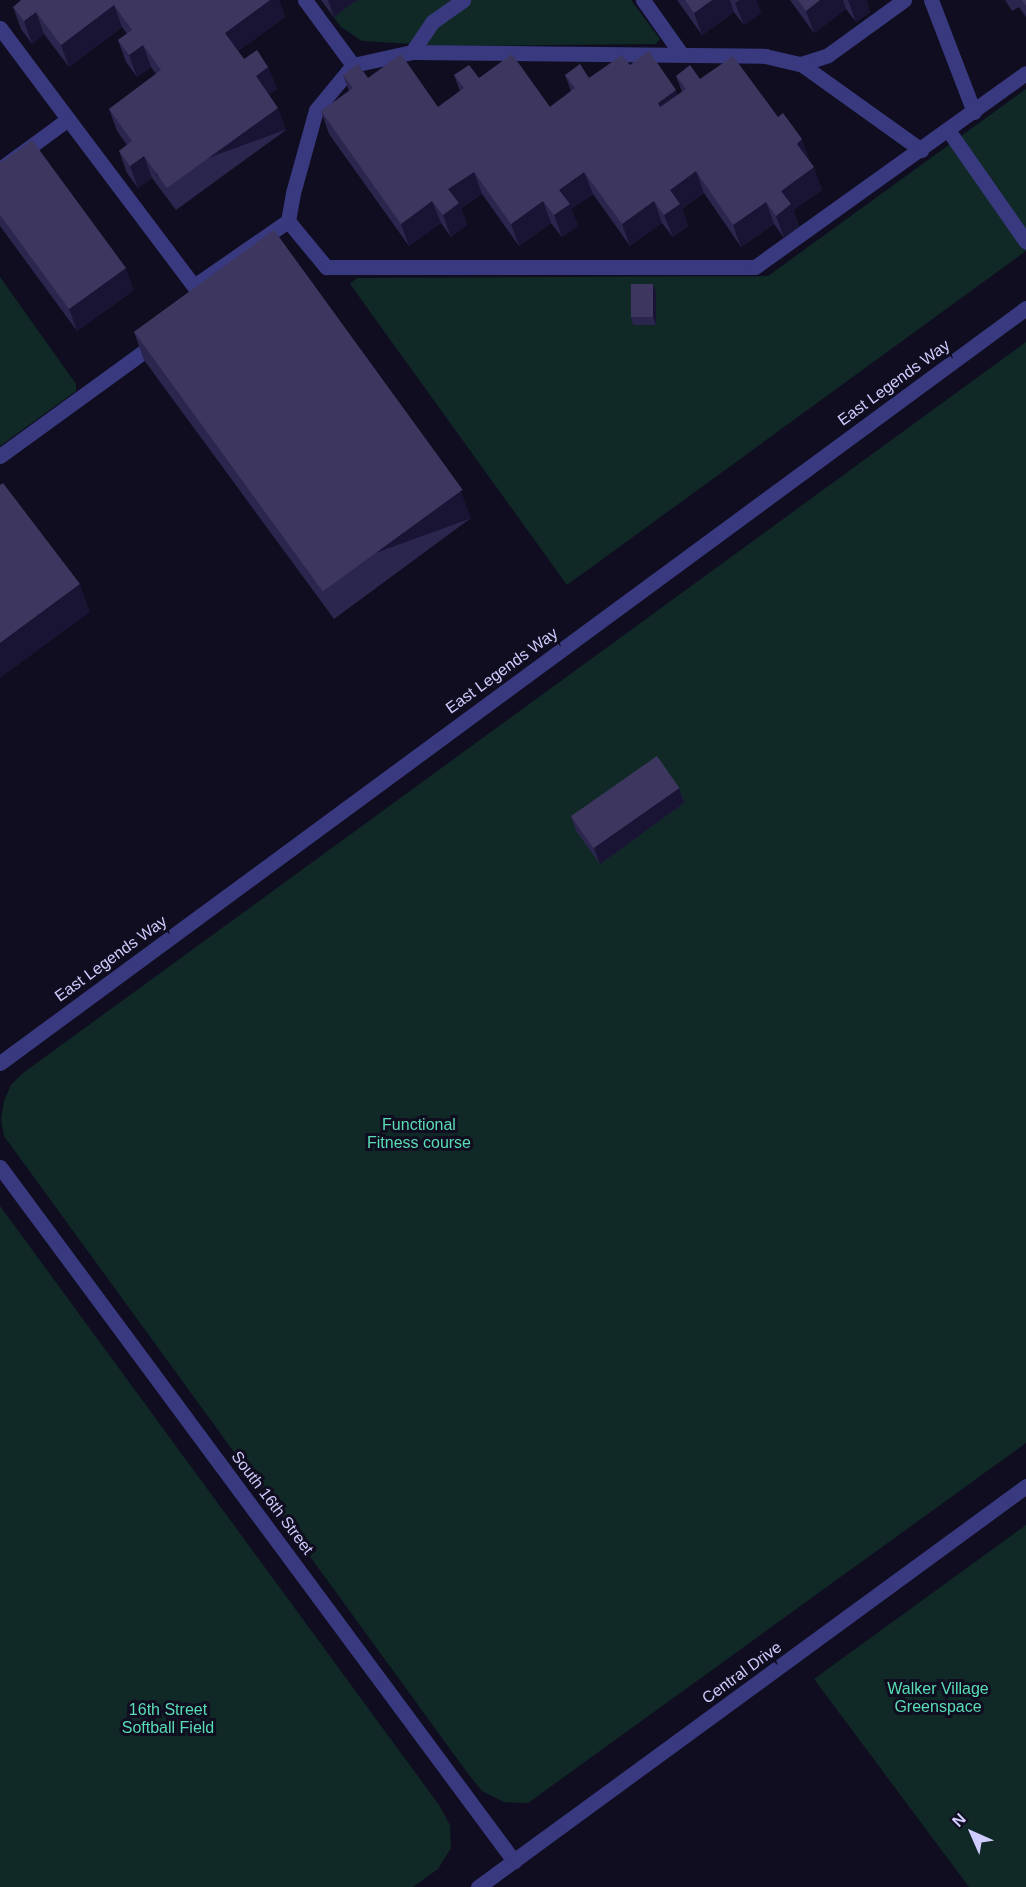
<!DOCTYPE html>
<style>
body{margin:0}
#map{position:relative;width:1026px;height:1887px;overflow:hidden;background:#0f0d1f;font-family:Arial,sans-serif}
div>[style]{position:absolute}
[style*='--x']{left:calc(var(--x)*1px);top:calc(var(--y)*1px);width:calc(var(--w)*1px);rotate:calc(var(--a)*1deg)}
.green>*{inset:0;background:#102927}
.minor>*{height:15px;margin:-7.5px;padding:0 7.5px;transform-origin:7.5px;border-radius:7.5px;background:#38397e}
.wall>*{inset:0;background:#2b264d}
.shaded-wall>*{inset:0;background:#191433;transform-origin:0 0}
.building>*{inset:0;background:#3d3760;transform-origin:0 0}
span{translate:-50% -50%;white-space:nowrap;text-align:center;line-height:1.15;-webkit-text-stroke:6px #0f0d1f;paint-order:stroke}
.street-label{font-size:16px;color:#cfccfe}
.park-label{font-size:16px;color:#59ddb5}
.north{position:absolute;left:942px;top:1803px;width:60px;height:60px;-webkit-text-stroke:4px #0f0d1f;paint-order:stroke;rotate:315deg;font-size:16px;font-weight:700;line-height:24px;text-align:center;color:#cfccfe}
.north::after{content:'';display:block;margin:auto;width:21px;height:27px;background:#cfccfe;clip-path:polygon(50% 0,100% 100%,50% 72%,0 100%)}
</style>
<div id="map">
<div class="green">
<div style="clip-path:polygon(321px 0,631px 0,660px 39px,656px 44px,447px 46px,362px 41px,341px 27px)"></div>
<div style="clip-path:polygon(1026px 89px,1026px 251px,567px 585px,350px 284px,357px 278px,768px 276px)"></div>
<div style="clip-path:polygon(0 277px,76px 384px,76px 391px,0 446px)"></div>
<div style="clip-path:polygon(1026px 342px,1026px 1443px,528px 1803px,504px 1802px,482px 1791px,469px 1775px,4px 1136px,1px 1120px,4px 1101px,11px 1085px,23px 1073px)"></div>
<div style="clip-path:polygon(0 1206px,439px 1805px,450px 1825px,451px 1848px,438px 1869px,413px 1887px,0 1887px)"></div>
<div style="clip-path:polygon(1026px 1525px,1026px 1887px,969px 1887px,814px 1679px)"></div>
</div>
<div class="minor">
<div style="--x:305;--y:0;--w:81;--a:53.6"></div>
<div style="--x:353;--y:65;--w:60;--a:-12.4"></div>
<div style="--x:412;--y:52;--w:353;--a:0.6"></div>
<div style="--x:765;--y:56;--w:37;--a:13"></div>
<div style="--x:801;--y:64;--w:28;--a:-18"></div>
<div style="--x:828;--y:55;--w:94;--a:-35.9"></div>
<div style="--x:643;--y:0;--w:67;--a:54.7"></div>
<div style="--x:931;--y:0;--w:120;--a:69"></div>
<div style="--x:0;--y:28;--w:114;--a:53.2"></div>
<div style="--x:412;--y:52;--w:36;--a:-56"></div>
<div style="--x:432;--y:22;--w:38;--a:-35"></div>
<div style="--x:801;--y:64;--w:148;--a:35.6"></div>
<div style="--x:353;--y:65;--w:58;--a:129.4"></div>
<div style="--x:316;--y:110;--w:86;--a:105.5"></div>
<div style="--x:293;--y:193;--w:28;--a:100"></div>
<div style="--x:288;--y:221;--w:60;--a:50.4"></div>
<div style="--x:326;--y:267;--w:429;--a:0"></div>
<div style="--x:755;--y:267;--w:333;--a:-35.6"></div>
<div style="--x:948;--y:130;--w:136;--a:55.1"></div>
<div style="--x:0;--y:169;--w:84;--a:-36.3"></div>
<div style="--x:68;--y:119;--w:209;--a:53"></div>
<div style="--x:194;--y:286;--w:114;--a:-34.7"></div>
<div style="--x:0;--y:456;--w:195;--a:-36"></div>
<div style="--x:0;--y:1063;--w:1274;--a:-36.35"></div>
<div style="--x:0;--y:1167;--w:864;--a:53.48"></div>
<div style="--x:478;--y:1887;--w:679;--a:-36.19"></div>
</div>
<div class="wall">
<div style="clip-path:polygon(20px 0,279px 0,285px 17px,238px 51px,244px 59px,268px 67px,277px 89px,269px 94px,286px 130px,176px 210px,152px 178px,138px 188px,127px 173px,119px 151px,127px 145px,117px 131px,109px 109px,156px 74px,151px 67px,137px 77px,126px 62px,118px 40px,127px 34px,122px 27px,69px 67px,44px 34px,32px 44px,21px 29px,13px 7px,20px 1px)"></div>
<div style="clip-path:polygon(321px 0,357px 0,334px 17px)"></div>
<div style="clip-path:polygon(677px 0,756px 0,761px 13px,744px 25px,734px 12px,702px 35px)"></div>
<div style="clip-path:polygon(790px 0,866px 0,870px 12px,856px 22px,846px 9px,814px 33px)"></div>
<div style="clip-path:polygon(1005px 0,1026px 0,1026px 17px,1019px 7px,1012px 11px)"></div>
<div style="clip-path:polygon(630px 65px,678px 95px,682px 92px,676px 76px,700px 79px,810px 162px,822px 190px,793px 210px,799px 226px,784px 238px,774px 224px,741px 247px,704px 193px,682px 209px,688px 226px,673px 237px,662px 223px,630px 246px,593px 194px,571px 209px,578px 226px,562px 237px,551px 223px,519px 246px,482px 194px,461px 208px,467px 225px,451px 237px,441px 223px,409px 246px,329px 134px,321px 111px,349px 91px,343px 75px,368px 78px,438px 107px,460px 91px,454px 75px,479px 78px,550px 107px,571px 91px,565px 75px,589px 78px)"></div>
<div style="clip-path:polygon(0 163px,134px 290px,77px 331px,0 226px)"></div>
<div style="clip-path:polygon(656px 292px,656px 325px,633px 325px,631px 317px)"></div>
<div style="clip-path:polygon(134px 332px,471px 518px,334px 619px,144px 360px)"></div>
<div style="clip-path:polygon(679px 788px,684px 803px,600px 864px,576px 831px,571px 816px)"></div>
</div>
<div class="shaded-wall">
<div style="clip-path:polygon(270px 0,279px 0,285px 17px,233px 55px,225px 33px)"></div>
<div style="clip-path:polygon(328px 0,357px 0,334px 17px)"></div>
<div style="clip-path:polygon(712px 0,730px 0,734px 12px,702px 35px,694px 13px)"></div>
<div style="clip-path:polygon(740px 0,756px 0,761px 13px,744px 25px,735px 3px)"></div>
<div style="clip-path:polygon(820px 0,843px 0,846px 9px,814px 33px,806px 11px)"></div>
<div style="clip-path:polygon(848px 0,866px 0,870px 12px,856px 22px)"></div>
<div style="clip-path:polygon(114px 5px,122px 27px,69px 67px,61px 45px)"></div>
<div style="clip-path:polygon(36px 12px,44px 34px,32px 44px,24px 21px)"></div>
<div style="clip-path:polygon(143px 45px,151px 67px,137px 77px,129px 55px)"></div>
<div style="clip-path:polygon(268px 67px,277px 89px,264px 98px,256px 76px)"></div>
<div style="clip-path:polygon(676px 90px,684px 112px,666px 125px,658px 103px)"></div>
<div style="left:278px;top:108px;width:23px;height:137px;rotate:70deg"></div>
<div style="clip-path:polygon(802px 139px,810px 161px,797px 144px)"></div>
<div style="clip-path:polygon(144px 156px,152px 178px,138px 188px,130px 166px)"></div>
<div style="clip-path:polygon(814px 167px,822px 190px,793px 210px,799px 226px,784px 238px,776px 216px,781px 191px)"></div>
<div style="clip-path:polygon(696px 171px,704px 193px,682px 209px,688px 226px,673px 237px,664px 215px,670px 190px)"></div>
<div style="clip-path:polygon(474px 172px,482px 194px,461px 208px,467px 225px,451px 237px,443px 215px,448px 189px)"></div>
<div style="clip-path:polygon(584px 172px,593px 194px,571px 209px,578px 226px,562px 237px,554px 215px,559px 190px)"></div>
<div style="clip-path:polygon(432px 201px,441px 223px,409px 246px,401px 224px)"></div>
<div style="clip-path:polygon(543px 201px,551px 223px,519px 246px,511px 224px)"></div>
<div style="clip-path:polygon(654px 201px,662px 223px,630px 246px,622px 224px)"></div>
<div style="clip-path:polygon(766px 202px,774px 224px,741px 247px,733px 225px)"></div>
<div style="clip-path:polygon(126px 268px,134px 290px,77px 331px,69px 309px)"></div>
<div style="clip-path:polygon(653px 284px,656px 292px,656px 325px,653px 317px)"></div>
<div style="left:461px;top:491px;width:29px;height:170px;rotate:70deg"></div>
<div style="clip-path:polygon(80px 584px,90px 612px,0 678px,0 643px)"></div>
<div style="clip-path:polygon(679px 788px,684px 803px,600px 864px,594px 848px)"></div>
</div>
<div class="building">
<div style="clip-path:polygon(22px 0,270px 0,225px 33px,244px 59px,257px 50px,268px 67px,256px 76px,278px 108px,167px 188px,144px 156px,130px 166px,119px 151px,132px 141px,109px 109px,161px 70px,143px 45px,129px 55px,118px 40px,132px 30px,114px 5px,61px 45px,36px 12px,24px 21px,13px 7px)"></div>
<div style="clip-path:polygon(685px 0,712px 0,694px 13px)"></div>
<div style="clip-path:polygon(798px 0,820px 0,806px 11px)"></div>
<div style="clip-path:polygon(1022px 0,1026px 0,1026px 6px)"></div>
<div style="clip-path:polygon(649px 51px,676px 90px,658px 103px,660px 107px,686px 89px,676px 76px,690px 65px,700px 79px,733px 56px,778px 117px,783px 113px,802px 139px,797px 144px,814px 167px,781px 191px,791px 204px,776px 216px,766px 202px,733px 225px,696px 171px,670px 190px,680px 204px,664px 215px,654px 201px,622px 224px,584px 172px,559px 190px,570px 204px,554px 215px,543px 201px,511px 224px,474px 172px,448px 189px,459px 203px,443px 215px,432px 201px,401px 224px,321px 111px,353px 88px,343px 75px,358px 64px,368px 78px,401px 54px,438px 107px,464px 88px,454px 75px,469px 65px,479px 78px,512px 54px,550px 107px,575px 88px,565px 75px,580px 64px,589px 78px,622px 55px,630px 65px)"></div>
<div style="clip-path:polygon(32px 140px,126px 268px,69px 309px,0 215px,0 163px)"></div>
<div style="left:274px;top:230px;width:321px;height:173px;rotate:54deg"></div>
<div style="left:653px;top:284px;width:33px;height:22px;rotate:90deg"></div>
<div style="clip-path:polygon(3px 483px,80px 584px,0 643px,0 485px)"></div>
<div style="left:657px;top:756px;width:39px;height:105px;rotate:55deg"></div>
</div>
<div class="street-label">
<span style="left:894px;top:383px;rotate:-36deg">East Legends Way</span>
<span style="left:502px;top:671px;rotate:-36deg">East Legends Way</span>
<span style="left:111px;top:959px;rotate:-36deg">East Legends Way</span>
<span style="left:272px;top:1503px;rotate:53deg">South 16th Street</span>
<span style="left:742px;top:1673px;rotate:-36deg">Central Drive</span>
</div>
<div class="park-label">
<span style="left:419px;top:1134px">Functional<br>Fitness course</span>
<span style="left:938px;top:1698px">Walker Village<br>Greenspace</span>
<span style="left:168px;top:1719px">16th Street<br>Softball Field</span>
</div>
<div class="north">N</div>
</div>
